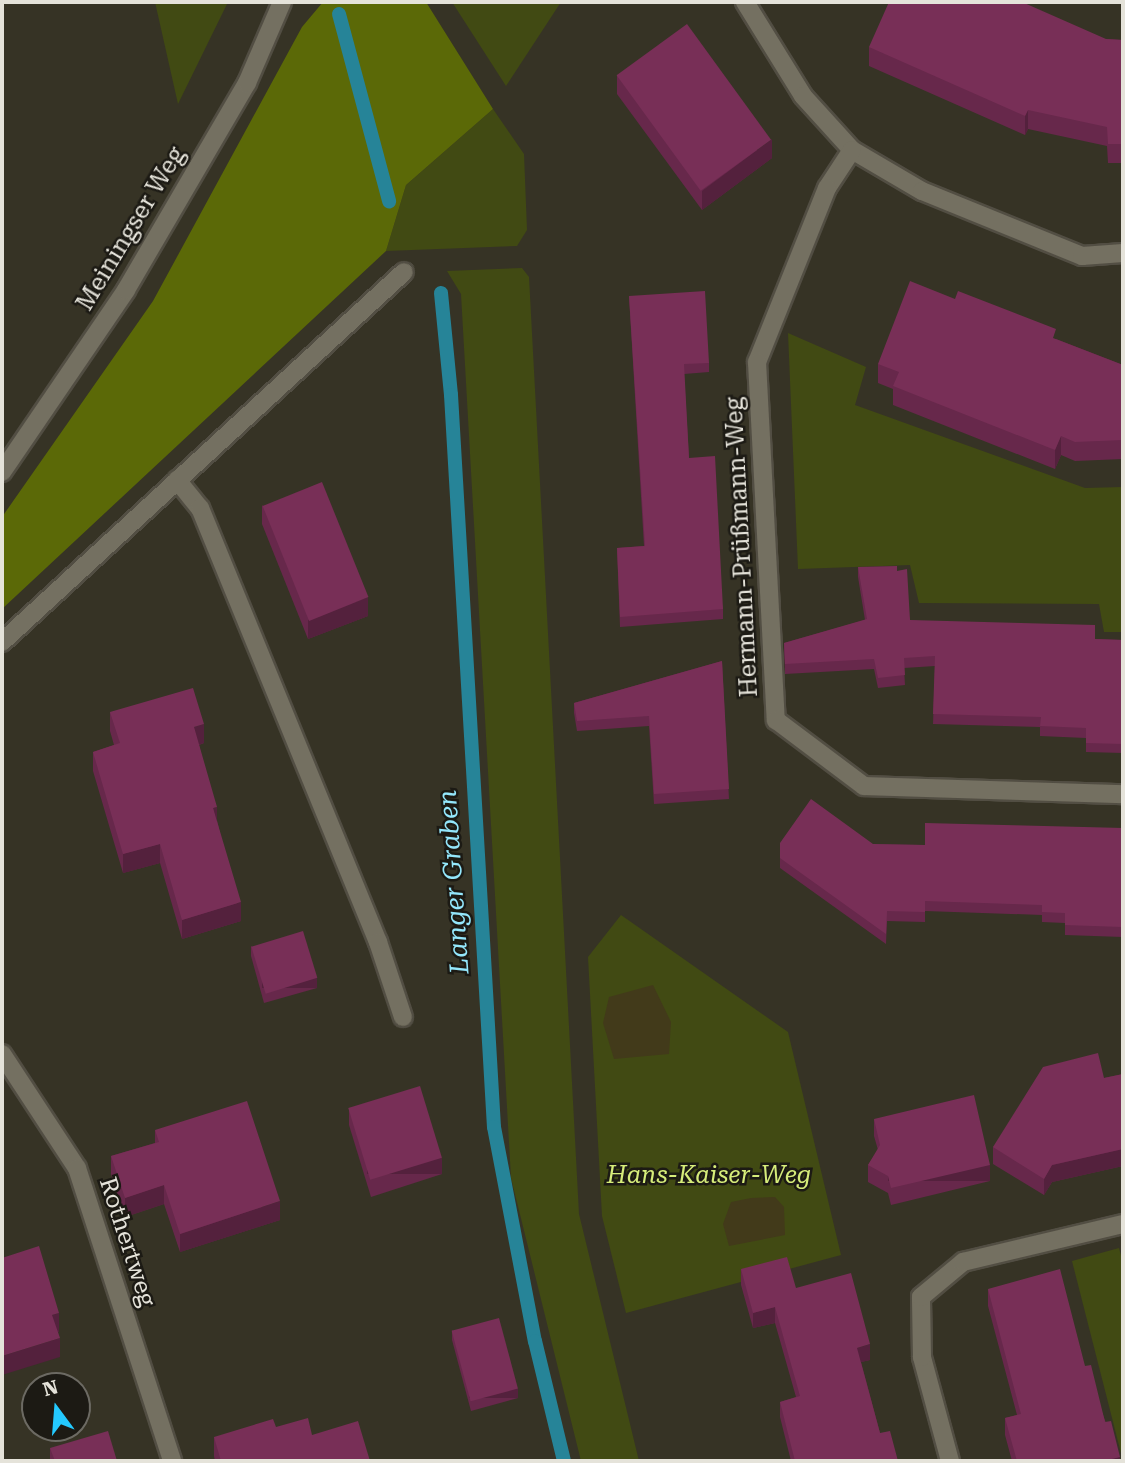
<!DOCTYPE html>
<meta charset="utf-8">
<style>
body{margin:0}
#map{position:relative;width:1125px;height:1463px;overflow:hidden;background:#363325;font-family:"Roboto Serif",serif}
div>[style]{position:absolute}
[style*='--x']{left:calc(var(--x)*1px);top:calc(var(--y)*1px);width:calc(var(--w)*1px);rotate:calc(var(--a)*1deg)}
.green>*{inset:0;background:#414a13}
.forest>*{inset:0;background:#5b6907}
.sand>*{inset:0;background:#423a1a}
.stream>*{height:14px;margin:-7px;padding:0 7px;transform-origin:7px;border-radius:7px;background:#268498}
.roads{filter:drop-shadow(2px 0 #524e43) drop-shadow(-2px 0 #524e43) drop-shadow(0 2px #524e43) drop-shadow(0 -2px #524e43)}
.service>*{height:18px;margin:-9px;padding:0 9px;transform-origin:9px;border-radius:9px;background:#747061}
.minor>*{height:18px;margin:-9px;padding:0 9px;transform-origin:9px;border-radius:9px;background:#747061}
.wall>*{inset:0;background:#67284b}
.shaded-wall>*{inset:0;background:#54213d;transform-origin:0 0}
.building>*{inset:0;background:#782f57;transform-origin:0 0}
span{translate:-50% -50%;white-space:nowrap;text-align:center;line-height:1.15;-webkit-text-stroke:5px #1c1a14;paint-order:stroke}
.street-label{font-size:24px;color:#e5e3da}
.park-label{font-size:24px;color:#d6ec7a;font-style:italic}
.water-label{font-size:26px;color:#94e7fc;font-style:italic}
.frame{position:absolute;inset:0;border:4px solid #e5e3da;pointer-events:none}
.north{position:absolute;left:21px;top:1372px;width:70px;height:70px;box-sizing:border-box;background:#1c1a14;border:2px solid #6c6a63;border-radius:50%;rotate:344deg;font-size:19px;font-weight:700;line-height:28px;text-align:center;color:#e5e3da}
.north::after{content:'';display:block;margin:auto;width:24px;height:32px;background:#24c9fe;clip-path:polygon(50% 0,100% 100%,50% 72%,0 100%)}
</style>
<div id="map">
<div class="green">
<div style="clip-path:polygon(155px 2px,228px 2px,178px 104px)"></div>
<div style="clip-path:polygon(452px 2px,561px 2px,506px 86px)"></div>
<div style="clip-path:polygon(493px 109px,524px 154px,527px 230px,517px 246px,386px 251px,406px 185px)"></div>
<div style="clip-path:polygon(522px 268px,529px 277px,579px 1214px,639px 1461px,581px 1461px,511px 1178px,461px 294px,447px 271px)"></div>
<div style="clip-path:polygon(788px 333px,866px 367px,855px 405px,1085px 488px,1123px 487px,1123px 632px,1104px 632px,1099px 604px,919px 603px,910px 565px,798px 569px)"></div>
<div style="clip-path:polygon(621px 915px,788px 1032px,841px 1255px,626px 1313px,602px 1216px,588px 957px)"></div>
<div style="clip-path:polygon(1119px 1248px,1123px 1263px,1123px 1461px,1072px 1261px)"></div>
</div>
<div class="forest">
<div style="clip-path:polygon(323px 2px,426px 2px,493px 109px,406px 185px,386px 251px,2px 609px,2px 517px,153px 301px,302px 27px)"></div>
</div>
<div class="sand">
<div style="clip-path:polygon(653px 985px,671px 1022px,669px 1054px,614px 1059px,603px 1023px,609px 997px)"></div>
<div style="clip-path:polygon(775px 1197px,784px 1207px,785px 1235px,729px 1246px,723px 1224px,731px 1202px,751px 1198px)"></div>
</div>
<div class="stream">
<div style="--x:339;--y:14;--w:194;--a:75"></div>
<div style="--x:441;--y:293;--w:102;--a:84.4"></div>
<div style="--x:451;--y:395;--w:733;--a:86.64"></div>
<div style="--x:494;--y:1127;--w:218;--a:79.2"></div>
<div style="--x:535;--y:1341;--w:123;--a:76.4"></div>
</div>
<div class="roads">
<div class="service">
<div style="--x:177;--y:480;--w:36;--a:51"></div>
<div style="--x:200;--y:508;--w:469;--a:67.7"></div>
<div style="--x:378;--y:942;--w:79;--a:71.6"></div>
</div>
<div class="minor">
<div style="--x:745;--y:2;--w:110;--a:58.3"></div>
<div style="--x:803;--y:96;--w:73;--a:47.8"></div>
<div style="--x:852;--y:150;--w:81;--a:30.4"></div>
<div style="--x:922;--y:191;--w:173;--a:22.1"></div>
<div style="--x:1082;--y:256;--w:41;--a:-4.2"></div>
<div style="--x:852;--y:150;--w:45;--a:123.3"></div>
<div style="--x:827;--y:188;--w:188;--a:111.9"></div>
<div style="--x:757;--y:362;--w:359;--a:87"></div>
<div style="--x:776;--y:720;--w:110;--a:36.9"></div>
<div style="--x:864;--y:786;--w:259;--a:1.8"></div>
<div style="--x:2;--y:472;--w:220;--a:-55.7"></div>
<div style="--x:126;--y:290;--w:240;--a:-59.7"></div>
<div style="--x:247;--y:83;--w:88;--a:-66.6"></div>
<div style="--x:2;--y:642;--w:546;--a:-42.63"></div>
<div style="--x:2;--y:1054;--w:136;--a:56.7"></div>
<div style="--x:77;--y:1168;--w:308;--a:72"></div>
<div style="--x:950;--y:1461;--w:108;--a:-105.1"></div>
<div style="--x:922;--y:1357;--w:60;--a:-91"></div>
<div style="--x:921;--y:1297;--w:55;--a:-39.8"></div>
<div style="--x:963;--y:1262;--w:164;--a:-13.4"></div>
</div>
</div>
<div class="wall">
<div style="clip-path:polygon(1106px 39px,1123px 40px,1123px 163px,1108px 163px,1107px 146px,1028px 129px,1025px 135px,869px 66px,869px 47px)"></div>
<div style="clip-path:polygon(617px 75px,772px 158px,702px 210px,617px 94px)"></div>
<div style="clip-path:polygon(629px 296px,709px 363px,709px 372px,684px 374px,689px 458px,723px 609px,723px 619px,620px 627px,617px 548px,644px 546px)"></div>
<div style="clip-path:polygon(1056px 339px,1123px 365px,1123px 459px,1075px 461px,1061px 455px,1055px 469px,893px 405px,893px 389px,878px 383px,878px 364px)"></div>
<div style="clip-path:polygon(262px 505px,368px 616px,308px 639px,262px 524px)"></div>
<div style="clip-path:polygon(858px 567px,897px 571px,910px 620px,1095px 639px,1123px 640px,1123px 753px,1086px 752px,1086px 738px,1040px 736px,1040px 727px,933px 724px,935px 666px,904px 668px,905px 685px,878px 688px,874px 669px,785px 674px,784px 643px,865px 620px,858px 577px)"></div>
<div style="clip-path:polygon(722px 661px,729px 799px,654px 804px,649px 726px,577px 731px,574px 713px,574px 703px)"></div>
<div style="clip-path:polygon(110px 712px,204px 743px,199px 745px,241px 921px,182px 939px,160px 863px,123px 873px,93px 771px,93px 752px,114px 745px,110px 731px)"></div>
<div style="clip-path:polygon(1123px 828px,1123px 937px,1065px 935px,1065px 923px,1042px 922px,1042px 915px,925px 911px,925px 922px,887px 921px,886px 944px,780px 868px,780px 843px,925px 845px)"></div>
<div style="clip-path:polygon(251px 946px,317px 988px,264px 1003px,251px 956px)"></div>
<div style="clip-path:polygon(1123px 1074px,1123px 1166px,1052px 1182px,1044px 1195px,993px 1164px,993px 1147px,1104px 1078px)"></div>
<div style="clip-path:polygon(349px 1109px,442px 1174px,371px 1197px,349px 1125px)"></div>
<div style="clip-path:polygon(874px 1119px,990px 1181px,891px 1205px,888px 1193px,868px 1182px,868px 1165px,878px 1150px,874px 1136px)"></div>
<div style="clip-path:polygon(155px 1130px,280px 1220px,180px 1252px,164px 1204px,125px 1217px,111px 1174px,111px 1156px,155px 1143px)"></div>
<div style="clip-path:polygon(741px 1269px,796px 1288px,870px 1360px,861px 1362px,880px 1433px,898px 1461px,791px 1461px,780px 1417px,780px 1402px,796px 1397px,775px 1323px,753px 1328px,741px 1285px)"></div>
<div style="clip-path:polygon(988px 1289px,1085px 1366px,1120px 1461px,1012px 1461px,1005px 1435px,1005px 1418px,1017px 1415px,988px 1306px)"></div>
<div style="clip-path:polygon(452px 1330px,518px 1398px,471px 1411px,452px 1340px)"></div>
<div style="clip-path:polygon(312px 1435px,370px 1461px,215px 1461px,214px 1456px,214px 1437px)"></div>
<div style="clip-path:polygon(50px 1448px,117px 1461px,50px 1461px)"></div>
</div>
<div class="shaded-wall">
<div style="clip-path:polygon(1028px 110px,1028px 129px,1025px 135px,1025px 116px)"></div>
<div style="clip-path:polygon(772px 139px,772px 158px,702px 210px,702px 191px)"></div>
<div style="clip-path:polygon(1061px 436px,1061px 455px,1055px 469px,1055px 450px)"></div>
<div style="clip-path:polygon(368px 597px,368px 616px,308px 639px,308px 620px)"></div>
<div style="clip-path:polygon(204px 724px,204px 743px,194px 746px,194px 727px)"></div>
<div style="clip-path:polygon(217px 807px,217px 826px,213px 808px)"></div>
<div style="clip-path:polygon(160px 844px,160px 863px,123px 873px,123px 854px)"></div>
<div style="clip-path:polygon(241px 902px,241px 921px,182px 939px,182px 920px)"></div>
<div style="left:317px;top:978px;width:10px;height:55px;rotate:90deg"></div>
<div style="clip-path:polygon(1123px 1149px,1123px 1166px,1052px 1182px,1044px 1195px,1044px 1179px,1052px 1165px)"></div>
<div style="left:442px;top:1158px;width:16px;height:75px;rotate:90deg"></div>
<div style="left:990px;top:1165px;width:16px;height:102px;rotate:90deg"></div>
<div style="clip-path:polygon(164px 1185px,164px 1204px,125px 1217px,125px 1198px)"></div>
<div style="clip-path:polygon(280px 1201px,280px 1220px,180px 1252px,180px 1234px)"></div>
<div style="clip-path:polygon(775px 1307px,775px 1323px,753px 1328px,753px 1313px)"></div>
<div style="clip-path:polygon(59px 1313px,59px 1332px,52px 1334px,52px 1315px)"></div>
<div style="clip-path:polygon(60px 1338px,60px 1357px,2px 1375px,2px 1356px)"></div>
<div style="clip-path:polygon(870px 1344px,870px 1360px,857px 1363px,857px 1348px)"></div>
<div style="left:518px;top:1388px;width:10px;height:49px;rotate:90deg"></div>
<div style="clip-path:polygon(1120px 1457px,1120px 1461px,1103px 1461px)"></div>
</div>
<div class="building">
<div style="clip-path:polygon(889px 2px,1022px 2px,1106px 39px,1123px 40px,1123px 144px,1108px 144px,1107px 127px,1028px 110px,1025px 116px,869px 47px)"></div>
<div style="left:687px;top:24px;width:143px;height:87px;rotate:54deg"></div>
<div style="clip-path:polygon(910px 281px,955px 299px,958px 291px,1056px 329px,1053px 338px,1123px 365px,1123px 440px,1075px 442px,1061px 436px,1055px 450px,893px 386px,899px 372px,878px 364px)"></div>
<div style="clip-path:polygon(705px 291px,709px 363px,684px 364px,689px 458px,715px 456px,723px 609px,620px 617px,617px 548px,645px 546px,629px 296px)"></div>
<div style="left:322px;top:482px;width:124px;height:64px;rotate:68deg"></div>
<div style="clip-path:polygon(897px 566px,897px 571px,907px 569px,910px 620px,1095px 625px,1095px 639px,1123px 640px,1123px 744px,1086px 743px,1086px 728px,1040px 726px,1041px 717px,933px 714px,935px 656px,904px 658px,905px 675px,878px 678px,874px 659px,785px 664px,784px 643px,867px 619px,858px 567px)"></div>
<div style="clip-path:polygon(722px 661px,729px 789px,654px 794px,649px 716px,577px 721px,574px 703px)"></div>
<div style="clip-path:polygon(193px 688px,204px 724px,194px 727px,217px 807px,213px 808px,241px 902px,182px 920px,160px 844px,123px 854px,93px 752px,120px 743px,110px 712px)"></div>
<div style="clip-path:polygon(811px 799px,873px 844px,925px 845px,925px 823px,1123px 828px,1123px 927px,1065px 925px,1065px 913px,1042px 912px,1042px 905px,925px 901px,925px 912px,887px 911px,886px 934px,780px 858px,780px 843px)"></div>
<div style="left:303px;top:931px;width:49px;height:54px;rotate:73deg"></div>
<div style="clip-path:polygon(1098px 1053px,1104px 1078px,1123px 1074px,1123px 1149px,1052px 1165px,1044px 1179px,993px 1147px,1043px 1067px)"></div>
<div style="left:420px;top:1086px;width:75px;height:75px;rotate:73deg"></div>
<div style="clip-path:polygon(974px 1095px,990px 1165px,891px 1188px,888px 1176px,868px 1165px,880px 1145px,874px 1119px)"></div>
<div style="clip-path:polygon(247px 1101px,280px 1201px,180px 1234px,164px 1185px,125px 1198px,111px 1156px,159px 1142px,155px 1130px)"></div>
<div style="clip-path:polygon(39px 1246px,59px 1313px,52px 1315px,60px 1338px,2px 1356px,2px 1258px)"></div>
<div style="clip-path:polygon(787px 1257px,796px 1288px,851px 1273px,870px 1344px,857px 1348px,880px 1433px,890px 1431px,898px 1461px,795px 1461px,780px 1402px,800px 1396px,775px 1307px,753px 1313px,741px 1269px)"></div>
<div style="clip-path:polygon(1060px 1269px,1085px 1366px,1091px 1365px,1105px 1422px,1111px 1421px,1120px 1457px,1103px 1461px,1017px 1461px,1005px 1418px,1021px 1414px,988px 1289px)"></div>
<div style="left:499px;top:1318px;width:73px;height:49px;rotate:75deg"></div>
<div style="clip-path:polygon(308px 1418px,312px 1435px,358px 1421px,370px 1461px,221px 1461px,214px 1437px,273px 1419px,276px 1427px)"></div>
<div style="clip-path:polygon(108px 1431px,117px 1461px,55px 1461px,50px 1448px)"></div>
</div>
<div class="street-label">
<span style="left:131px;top:229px;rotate:-59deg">Meiningser Weg</span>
<span style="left:742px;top:547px;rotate:-93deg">Hermann-Prüßmann-Weg</span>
<span style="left:127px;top:1242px;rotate:72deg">Rothertweg</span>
</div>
<div class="park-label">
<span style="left:709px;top:1176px">Hans-Kaiser-Weg</span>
</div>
<div class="water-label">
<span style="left:454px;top:882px;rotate:-94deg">Langer Graben</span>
</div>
<div class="frame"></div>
<div class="north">N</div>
</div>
